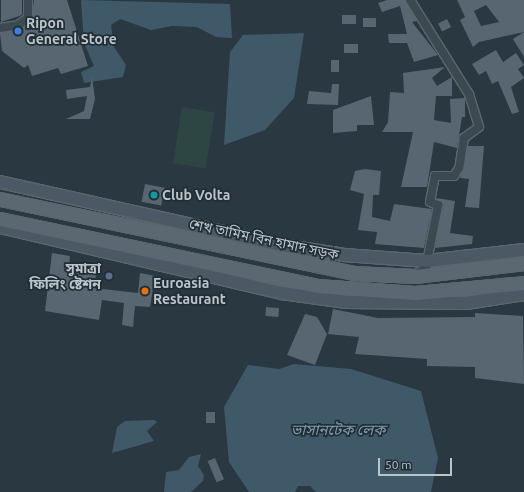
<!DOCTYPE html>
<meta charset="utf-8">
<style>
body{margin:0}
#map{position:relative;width:524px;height:492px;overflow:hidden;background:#293841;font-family:Ubuntu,"Noto Sans Bengali",sans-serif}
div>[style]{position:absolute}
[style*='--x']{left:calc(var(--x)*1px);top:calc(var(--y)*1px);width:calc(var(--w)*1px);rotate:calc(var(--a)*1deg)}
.green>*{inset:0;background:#2e4643;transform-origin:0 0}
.water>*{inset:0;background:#405969}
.building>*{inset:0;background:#586671;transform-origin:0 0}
.roads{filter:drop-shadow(1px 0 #5b676e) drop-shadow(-1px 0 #5b676e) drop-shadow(0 1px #5b676e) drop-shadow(0 -1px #5b676e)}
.street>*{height:8px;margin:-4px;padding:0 4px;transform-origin:4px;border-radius:4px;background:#3d4951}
.secondary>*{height:12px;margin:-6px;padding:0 6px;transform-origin:6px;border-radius:6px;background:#4c5964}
.primary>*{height:13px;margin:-6.5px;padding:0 6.5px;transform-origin:6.5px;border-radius:6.5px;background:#5c6871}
.dots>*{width:11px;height:11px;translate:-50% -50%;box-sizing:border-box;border:2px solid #222e36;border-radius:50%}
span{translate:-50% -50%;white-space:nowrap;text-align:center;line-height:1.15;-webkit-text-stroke:3.5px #222e36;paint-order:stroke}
.poi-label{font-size:14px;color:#bac4cb;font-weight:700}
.left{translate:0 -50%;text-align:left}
.right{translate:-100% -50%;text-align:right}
.street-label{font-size:14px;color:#bac4cb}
.water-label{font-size:15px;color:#7e99ab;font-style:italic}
.scale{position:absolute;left:378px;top:458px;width:74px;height:18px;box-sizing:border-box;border:2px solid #bac4cb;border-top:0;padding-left:5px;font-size:12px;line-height:14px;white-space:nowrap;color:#bac4cb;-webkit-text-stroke:3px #222e36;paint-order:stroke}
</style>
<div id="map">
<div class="green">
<div style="left:182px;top:107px;width:33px;height:57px;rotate:9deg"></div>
</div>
<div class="water">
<div style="clip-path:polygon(81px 0,230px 4px,232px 38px,216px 37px,197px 27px,172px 26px,151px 30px,120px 19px,111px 25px,114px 47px,126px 65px,123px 77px,84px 83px,81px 72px,94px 66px,84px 43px)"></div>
<div style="clip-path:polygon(304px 33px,294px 98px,265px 130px,224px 145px,230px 52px,243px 35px)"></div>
<div style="clip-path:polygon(294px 364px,351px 369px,421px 391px,438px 458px,431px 492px,316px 492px,310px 486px,298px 486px,295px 492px,249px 492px,229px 462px,224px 407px,248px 365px,279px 369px)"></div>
<div style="clip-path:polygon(154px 420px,157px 422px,147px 431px,154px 441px,112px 453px,117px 427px,125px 421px)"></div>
<div style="clip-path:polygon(201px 454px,198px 466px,204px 475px,203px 481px,191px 492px,164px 492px,166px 472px,179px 470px,189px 457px)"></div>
</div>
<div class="building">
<div style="clip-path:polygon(1px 0,22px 0,22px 15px,1px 22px)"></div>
<div style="clip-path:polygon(34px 0,67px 0,88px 66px,61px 74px,58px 68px,32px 76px,28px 65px,24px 68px,2px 51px,0 33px,19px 30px,31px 22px)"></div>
<div style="clip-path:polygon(387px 0,405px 0,417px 21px,412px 22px,438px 55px,414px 62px,407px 43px,389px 43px,388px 34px,407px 34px,400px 6px,382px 12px,378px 3px)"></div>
<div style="clip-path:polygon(evenodd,457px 0,524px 0,524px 32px,479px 42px,473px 47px,460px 20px,465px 17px,457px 0,486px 5px,499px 22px,481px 26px,474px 11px,486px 5px)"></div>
<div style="left:342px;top:15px;width:14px;height:9px"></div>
<div style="left:363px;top:18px;width:13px;height:9px"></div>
<div style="left:447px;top:19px;width:9px;height:10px;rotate:63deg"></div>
<div style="clip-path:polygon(524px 32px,524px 57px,513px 39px)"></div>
<div style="left:344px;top:44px;width:14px;height:9px"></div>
<div style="clip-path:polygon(496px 50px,503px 62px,516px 53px,524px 65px,518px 69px,524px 78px,511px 87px,519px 112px,512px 114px,498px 81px,492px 84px,486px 71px,479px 75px,472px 64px)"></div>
<div style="left:331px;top:60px;width:8px;height:12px"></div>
<div style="clip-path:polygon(445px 67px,432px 78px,437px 86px,452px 77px,452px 96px,436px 96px,434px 120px,451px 123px,450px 99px,465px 98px,465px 117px,462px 117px,457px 148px,434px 142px,427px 187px,401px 187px,413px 132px,382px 132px,388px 122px,390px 92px,404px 93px,403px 73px)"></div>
<div style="clip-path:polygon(92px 77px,95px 99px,90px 119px,66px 119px,84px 111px,87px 96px,67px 99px,66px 90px,90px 87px)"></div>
<div style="clip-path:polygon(332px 84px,339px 84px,338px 105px,307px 104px,309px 91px,331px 93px)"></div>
<div style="clip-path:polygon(371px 96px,374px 125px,357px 125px,357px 131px,333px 133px,333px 110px)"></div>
<div style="clip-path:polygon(468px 146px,484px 146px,479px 208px,465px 207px,469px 179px,460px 178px)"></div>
<div style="clip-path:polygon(365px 169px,381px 171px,379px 195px,373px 195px,372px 217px,390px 221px,394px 204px,432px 209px,424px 248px,375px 244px,377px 232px,358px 230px,364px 194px,350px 190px,355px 171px)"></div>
<div style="left:145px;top:184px;width:20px;height:18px;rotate:11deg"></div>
<div style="clip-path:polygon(436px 198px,455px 201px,450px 233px,473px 236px,472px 244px,435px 248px,443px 206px)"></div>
<div style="clip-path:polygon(52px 253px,70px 256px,69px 272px,86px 273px,87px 265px,97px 267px,94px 288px,138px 293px,140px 273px,155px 276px,150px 307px,135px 306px,133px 327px,122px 325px,124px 303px,102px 300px,99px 320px,45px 311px)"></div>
<div style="left:266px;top:307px;width:13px;height:9px;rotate:4deg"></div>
<div style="clip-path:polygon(333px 309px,378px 318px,475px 317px,475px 313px,523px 316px,524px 384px,475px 378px,475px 367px,427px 366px,427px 359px,355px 354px,359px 337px,328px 334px)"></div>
<div style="clip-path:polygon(305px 314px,317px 317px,327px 334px,315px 365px,287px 355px)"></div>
<div style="left:206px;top:412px;width:9px;height:11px"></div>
<div style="left:215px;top:458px;width:23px;height:8px;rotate:67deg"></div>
</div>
<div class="roads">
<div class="street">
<div style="--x:410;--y:0;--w:111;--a:57.9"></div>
<div style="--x:469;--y:94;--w:34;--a:73"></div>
<div style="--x:479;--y:127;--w:19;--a:144"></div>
<div style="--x:464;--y:138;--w:30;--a:99"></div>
<div style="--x:459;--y:168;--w:9;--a:122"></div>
<div style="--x:454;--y:176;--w:19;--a:180"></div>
<div style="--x:435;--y:176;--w:26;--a:101"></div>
<div style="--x:430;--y:202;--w:9;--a:21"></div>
<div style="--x:438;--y:205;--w:6;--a:99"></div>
<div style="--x:437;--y:211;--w:57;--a:101.1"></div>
<div style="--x:426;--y:267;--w:11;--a:142"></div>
<div style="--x:0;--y:28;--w:18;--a:-9"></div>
<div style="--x:18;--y:25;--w:12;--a:-35"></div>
<div style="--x:28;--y:18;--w:18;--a:-90"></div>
</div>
<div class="secondary">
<div style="--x:0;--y:182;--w:288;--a:12.6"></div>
<div style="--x:281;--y:245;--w:64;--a:9"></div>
<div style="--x:344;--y:255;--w:83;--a:4.1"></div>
<div style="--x:427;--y:261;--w:98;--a:-6.5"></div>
<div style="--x:0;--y:227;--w:290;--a:13.2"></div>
<div style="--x:282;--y:293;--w:65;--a:8"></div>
<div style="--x:346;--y:302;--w:120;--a:0.5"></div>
<div style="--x:466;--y:303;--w:59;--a:-8.8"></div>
</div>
<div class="primary">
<div style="--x:0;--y:199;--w:361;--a:11.8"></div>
<div style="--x:353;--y:273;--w:62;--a:2.8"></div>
<div style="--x:415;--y:276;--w:110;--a:-6.8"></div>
<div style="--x:0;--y:219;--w:324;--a:11.9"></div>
<div style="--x:317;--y:286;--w:98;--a:4.1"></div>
<div style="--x:415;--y:293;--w:109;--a:-5.2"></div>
</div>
</div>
<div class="dots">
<div style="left:18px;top:31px;background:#3f7fe0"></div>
<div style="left:154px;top:195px;background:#0f9aa8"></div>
<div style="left:109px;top:276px;background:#5c6f8a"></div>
<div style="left:145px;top:291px;background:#e8710a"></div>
</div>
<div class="poi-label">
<span class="left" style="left:26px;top:31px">Ripon<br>General Store</span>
<span class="left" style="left:162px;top:195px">Club Volta</span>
<span class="right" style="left:101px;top:276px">সুমাত্রা<br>ফিলিং ষ্টেশন</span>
<span class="left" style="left:153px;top:291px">Euroasia<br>Restaurant</span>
</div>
<div class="street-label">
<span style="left:264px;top:239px;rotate:12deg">শেখ তামিম বিন হামাদ সড়ক</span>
</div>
<div class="water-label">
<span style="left:338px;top:430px">ভাসানটেক লেক</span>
</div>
<div class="scale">50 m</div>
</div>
